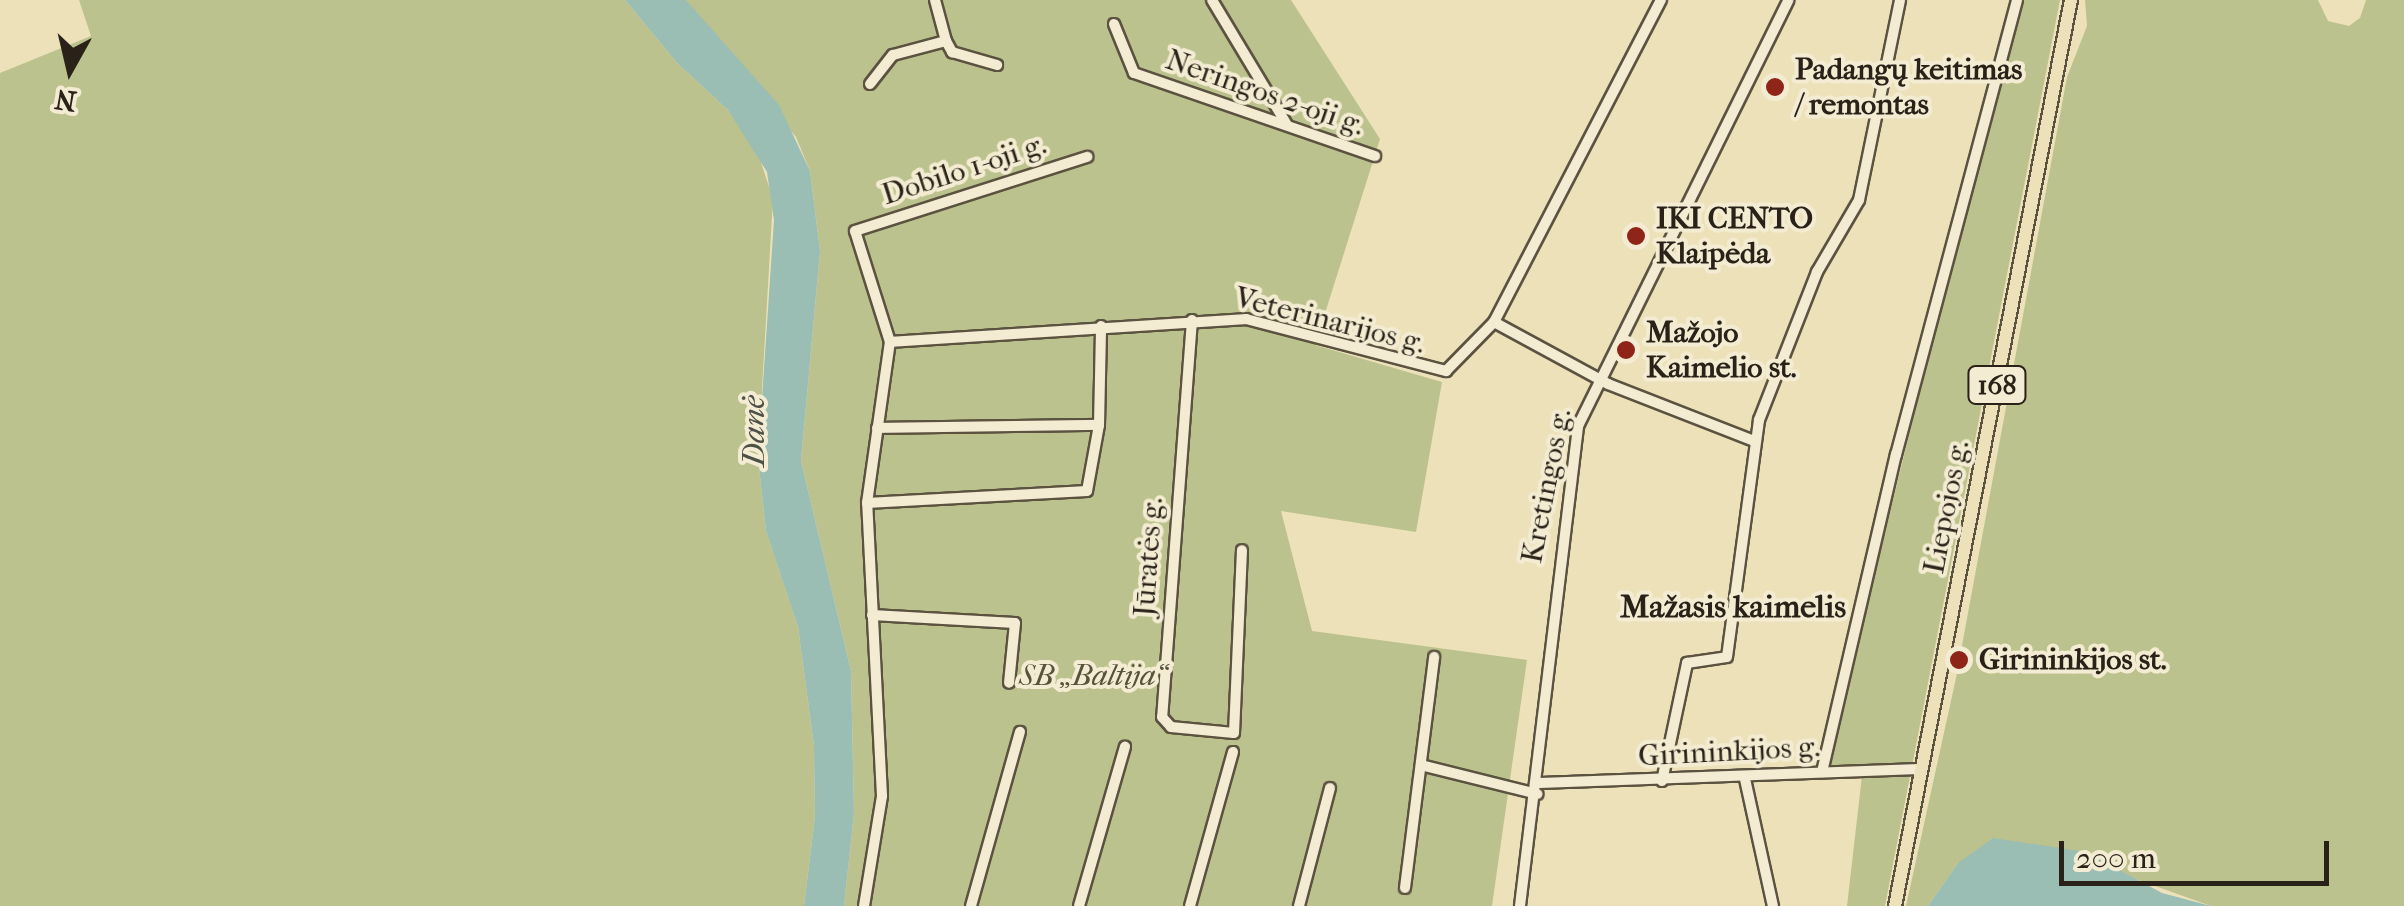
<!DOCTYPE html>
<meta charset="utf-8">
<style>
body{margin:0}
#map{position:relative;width:2404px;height:906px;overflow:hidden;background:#ede1ba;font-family:"IM FELL French Canon",serif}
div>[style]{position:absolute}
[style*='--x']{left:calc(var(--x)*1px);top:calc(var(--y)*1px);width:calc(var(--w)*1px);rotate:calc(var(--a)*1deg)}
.green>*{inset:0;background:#bcc28d}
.water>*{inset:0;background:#9abdb4}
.roads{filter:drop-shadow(2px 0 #5b5240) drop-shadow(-2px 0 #5b5240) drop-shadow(0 2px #5b5240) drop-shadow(0 -2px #5b5240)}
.minor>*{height:10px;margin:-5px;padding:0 5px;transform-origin:5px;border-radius:5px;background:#f3ecd2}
.major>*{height:12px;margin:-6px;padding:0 6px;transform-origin:6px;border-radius:6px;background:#ede1ba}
.dots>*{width:28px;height:28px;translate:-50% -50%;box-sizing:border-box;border:5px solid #f3ecd2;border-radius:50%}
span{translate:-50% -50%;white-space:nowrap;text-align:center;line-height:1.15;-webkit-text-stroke:8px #f3ecd2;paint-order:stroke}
.shield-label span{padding:2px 8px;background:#f3ecd2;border:2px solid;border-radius:8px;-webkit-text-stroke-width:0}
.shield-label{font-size:28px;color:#2a2218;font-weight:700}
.poi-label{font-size:30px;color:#2a2218;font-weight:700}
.left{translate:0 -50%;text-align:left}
.street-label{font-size:30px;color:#2a2218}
.park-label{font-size:30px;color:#56523b;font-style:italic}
.water-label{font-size:32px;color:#4c5047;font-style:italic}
.neighbourhood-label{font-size:32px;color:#2a2218;font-weight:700}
.north{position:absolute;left:20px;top:20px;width:100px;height:100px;-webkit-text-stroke:8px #f3ecd2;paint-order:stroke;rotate:188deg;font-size:28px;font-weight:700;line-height:40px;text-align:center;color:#2a2218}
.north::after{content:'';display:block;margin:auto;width:35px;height:45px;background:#2a2218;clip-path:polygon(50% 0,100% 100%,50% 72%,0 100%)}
.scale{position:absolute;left:2059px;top:841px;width:270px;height:45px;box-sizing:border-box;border:5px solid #2a2218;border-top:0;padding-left:12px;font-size:30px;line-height:35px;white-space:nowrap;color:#2a2218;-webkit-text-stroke:8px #f3ecd2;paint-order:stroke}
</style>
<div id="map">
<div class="green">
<div style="clip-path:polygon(79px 0,625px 0,678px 64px,728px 110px,755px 144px,773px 199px,758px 458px,766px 531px,798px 627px,814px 746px,815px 816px,804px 906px,0 906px,0 73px,91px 36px)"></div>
<div style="clip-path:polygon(686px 0,1291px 0,1380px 139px,1315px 345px,1442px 382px,1416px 532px,1281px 511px,1312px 631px,1527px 660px,1492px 906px,844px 906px,854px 813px,851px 671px,801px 461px,820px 251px,810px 171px,796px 137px)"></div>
<div style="clip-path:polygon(2025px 0,2060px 0,1894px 859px,1885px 906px,1847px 906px,1863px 767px,1827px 768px,1964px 212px)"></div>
<div style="clip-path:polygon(2085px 0,2318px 0,2328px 21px,2349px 26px,2360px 18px,2366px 0,2404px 0,2404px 906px,2211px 906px,2127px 876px,1958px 863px,1928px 906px,1906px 906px,1956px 678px,2067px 77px,2087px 26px)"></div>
</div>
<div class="water">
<div style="clip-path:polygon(625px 0,686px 0,779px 105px,810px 171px,820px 251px,801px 461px,851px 671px,854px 813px,844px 906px,804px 906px,815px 816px,814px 746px,798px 627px,766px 531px,758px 458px,774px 220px,767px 172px,728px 110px,678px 64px)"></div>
<div style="clip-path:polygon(1993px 838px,2086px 852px,2162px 893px,2211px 906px,1928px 906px,1958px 863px)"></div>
</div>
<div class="roads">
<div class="minor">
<div style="--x:935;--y:0;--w:42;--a:75"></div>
<div style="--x:1212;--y:0;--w:144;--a:59"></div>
<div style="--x:1114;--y:24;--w:53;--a:67.8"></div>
<div style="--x:1134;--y:73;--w:255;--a:19"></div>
<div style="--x:870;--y:84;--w:37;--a:-52"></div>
<div style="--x:893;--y:55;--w:55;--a:-14.8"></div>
<div style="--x:946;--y:41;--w:13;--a:61"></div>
<div style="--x:952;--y:52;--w:47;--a:16.1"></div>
<div style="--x:1192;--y:320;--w:398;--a:94.3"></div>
<div style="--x:1162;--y:717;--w:13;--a:48"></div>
<div style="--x:1171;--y:727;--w:63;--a:5.4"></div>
<div style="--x:1234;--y:733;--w:183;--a:-87.5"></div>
<div style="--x:1494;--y:322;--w:130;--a:28.5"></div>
<div style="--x:1608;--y:384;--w:157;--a:21.3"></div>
<div style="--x:890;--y:342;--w:357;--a:-3.7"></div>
<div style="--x:1246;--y:319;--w:207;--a:14.6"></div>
<div style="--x:1446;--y:371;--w:69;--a:-45.6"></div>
<div style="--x:1494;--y:322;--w:363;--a:-62.6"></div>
<div style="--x:877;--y:428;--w:222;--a:-0.8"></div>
<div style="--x:867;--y:503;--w:220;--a:-3.1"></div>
<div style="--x:1087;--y:491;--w:67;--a:-79.7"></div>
<div style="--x:1099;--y:425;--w:99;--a:-88.8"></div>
<div style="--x:872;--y:615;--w:143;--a:3.2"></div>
<div style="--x:1015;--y:623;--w:60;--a:95.7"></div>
<div style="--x:1421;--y:765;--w:120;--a:14"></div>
<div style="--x:1822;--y:772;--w:326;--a:-76.9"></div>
<div style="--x:1896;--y:455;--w:471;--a:-75.1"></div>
<div style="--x:1745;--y:779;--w:130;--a:77.6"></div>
<div style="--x:1662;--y:781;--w:121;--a:-78"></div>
<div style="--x:1687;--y:663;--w:40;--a:-8.5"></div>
<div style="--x:1727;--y:657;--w:239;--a:-82.3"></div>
<div style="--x:1759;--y:420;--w:159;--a:-68.6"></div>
<div style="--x:1817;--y:272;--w:83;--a:-59.7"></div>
<div style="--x:1859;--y:200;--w:204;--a:-78.4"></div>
<div style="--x:1538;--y:783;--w:383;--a:-2.1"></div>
<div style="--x:1405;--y:888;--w:233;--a:-82.8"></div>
<div style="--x:864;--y:906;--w:111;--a:-80.7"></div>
<div style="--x:882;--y:796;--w:293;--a:-92.9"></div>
<div style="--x:867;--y:503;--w:163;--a:-81.9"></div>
<div style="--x:890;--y:342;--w:116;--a:-107.5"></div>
<div style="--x:855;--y:231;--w:244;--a:-17.7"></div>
<div style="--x:971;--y:906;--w:181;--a:-74.3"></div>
<div style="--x:1079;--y:906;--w:166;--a:-73.9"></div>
<div style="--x:1190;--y:906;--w:160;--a:-74.4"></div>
<div style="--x:1299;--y:906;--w:122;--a:-75.3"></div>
<div style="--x:1520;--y:906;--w:483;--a:-83.1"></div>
<div style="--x:1578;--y:426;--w:475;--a:-63.7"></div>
</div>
<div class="major">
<div style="--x:1895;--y:906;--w:923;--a:-79.01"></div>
</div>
</div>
<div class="dots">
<div style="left:1775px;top:87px;background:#8f2418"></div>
<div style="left:1636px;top:236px;background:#8f2418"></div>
<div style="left:1626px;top:350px;background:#8f2418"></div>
<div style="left:1959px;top:660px;background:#8f2418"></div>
</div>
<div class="shield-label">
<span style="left:1997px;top:385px">168</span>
</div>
<div class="poi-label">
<span class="left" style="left:1795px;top:87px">Padangų keitimas<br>/ remontas</span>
<span class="left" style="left:1656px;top:236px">IKI CENTO<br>Klaipėda</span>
<span class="left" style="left:1646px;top:350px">Mažojo<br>Kaimelio st.</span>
<span class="left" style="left:1979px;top:660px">Girininkijos st.</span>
</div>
<div class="street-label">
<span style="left:1265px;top:93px;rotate:19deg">Neringos 2-oji g.</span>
<span style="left:964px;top:170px;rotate:-18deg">Dobilo 1-oji g.</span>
<span style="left:1330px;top:321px;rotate:14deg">Veterinarijos g.</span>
<span style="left:1547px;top:486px;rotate:-79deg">Kretingos g.</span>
<span style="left:1947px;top:507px;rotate:-79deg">Liepojos g.</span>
<span style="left:1149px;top:557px;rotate:-86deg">Jūratės g.</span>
<span style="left:1729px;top:752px;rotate:-3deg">Girininkijos g.</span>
</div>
<div class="park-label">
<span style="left:1093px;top:676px">SB „Baltija“</span>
</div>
<div class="water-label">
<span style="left:754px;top:431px;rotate:-90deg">Danė</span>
</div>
<div class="neighbourhood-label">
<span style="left:1733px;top:607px">Mažasis kaimelis</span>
</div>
<div class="north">N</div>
<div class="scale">200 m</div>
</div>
